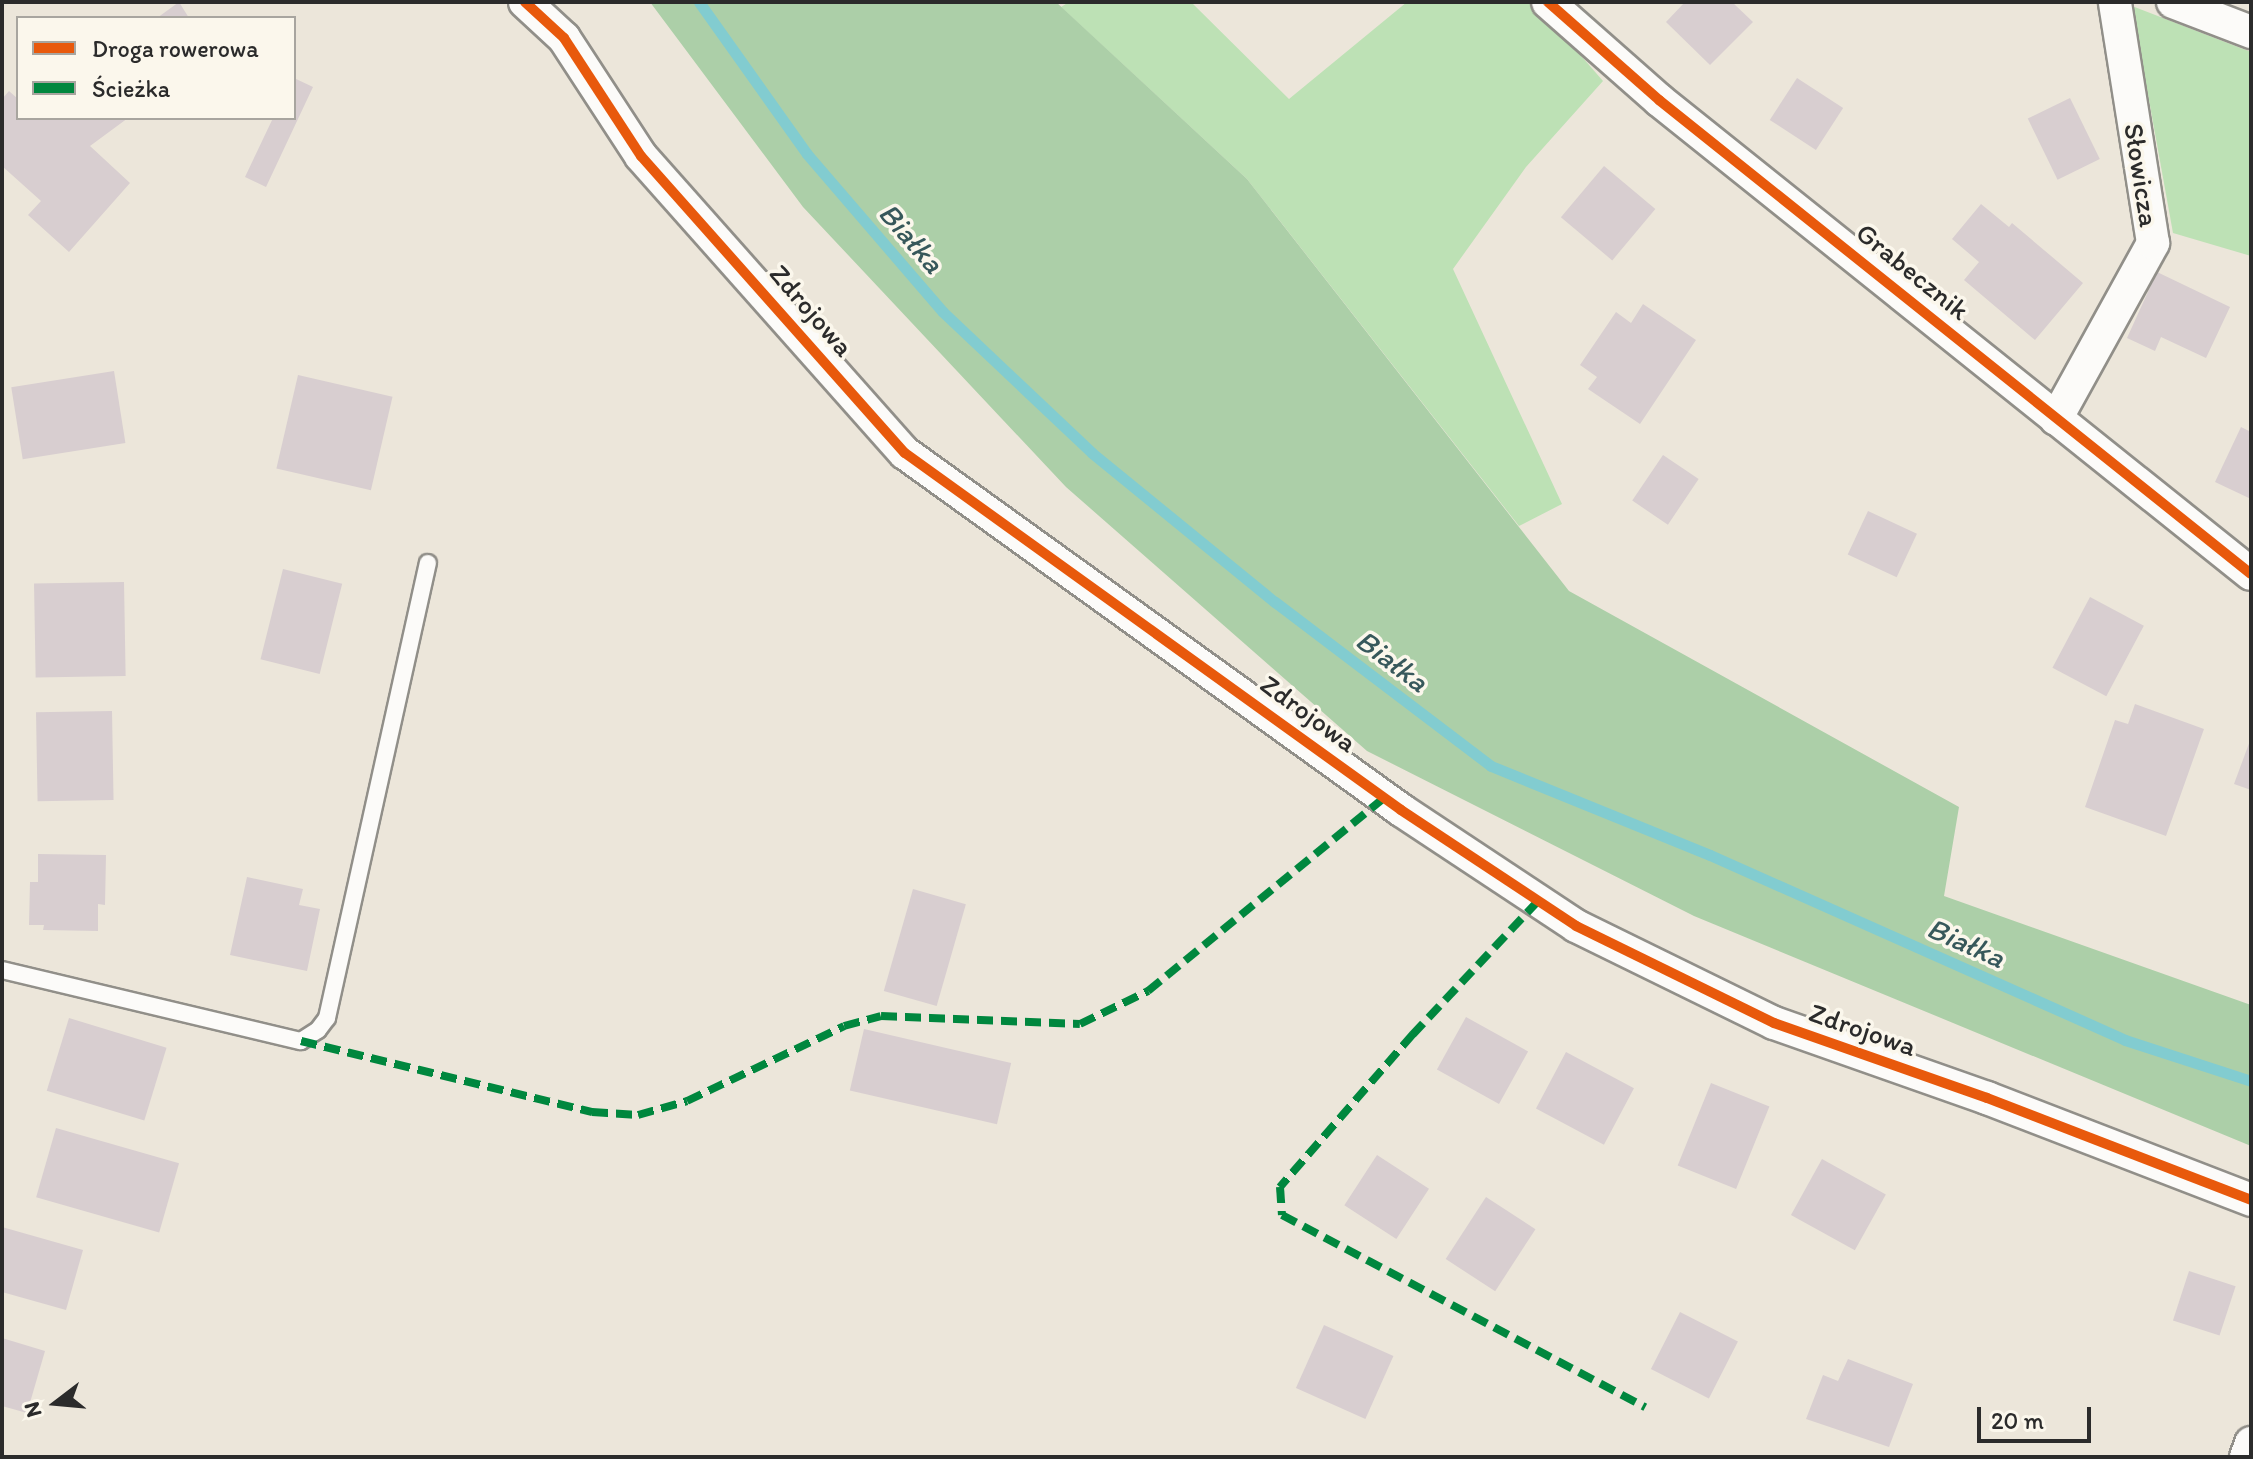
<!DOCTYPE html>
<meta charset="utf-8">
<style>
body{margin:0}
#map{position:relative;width:2253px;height:1459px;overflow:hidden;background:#ece6da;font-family:Itim,sans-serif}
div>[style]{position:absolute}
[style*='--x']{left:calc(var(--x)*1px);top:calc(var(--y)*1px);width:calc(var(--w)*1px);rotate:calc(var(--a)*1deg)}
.green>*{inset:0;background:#bde1b5}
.forest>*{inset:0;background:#accfa8}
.stream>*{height:11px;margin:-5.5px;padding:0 5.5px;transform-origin:5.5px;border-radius:5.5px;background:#82ccd0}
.building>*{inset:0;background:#d8ced0;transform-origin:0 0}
.roads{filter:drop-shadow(2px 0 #918f89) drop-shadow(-2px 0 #918f89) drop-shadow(0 2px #918f89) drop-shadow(0 -2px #918f89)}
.service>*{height:16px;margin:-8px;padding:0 8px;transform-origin:8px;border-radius:8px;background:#fcfbf9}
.minor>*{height:32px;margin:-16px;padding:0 16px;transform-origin:16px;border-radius:16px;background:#fcfbf9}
.quiet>*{height:8px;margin-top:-4px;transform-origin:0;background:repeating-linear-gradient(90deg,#00873e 0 16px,transparent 0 24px)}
.cycleway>*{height:10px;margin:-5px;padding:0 5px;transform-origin:5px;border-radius:5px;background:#e8590c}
span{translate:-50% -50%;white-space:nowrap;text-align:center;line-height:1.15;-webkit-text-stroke:7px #fbf7ec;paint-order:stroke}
.street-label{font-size:28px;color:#2b2b2b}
.water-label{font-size:30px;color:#37585b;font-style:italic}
.frame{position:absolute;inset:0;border:4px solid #2b2b2b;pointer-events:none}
.legend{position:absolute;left:16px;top:16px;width:280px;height:104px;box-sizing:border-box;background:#fbf7ec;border:2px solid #a8a59f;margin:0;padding:10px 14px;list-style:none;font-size:24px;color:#2b2b2b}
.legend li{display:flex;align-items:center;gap:16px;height:40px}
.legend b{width:40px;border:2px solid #a8a59f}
.north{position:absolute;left:16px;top:1363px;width:80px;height:80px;-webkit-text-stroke:6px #fbf7ec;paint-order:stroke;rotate:254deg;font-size:22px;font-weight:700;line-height:32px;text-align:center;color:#2b2b2b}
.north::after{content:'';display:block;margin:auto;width:28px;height:36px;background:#2b2b2b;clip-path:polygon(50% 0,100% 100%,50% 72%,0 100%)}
.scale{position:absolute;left:1977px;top:1407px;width:114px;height:36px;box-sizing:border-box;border:4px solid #2b2b2b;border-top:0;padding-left:10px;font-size:24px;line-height:28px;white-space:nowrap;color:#2b2b2b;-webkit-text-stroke:6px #fbf7ec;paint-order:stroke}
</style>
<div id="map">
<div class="green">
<div style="clip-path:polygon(1069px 2px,1191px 2px,1289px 99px,1407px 2px,1532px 2px,1548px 18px,1603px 81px,1526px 167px,1453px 269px,1562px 504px,1519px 526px,1247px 179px,1061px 7px)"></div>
<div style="clip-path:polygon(2132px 6px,2251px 52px,2251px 256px,2173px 233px)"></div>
</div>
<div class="forest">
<div style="clip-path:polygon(650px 2px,1056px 2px,1247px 179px,1569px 591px,1959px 807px,1944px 896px,2251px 1005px,2251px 1146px,1694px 916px,1367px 751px,1066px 487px,803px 207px)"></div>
</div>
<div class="stream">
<div style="--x:699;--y:2;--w:186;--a:54.6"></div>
<div style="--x:807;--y:154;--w:208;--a:49.3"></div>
<div style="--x:943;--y:312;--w:205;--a:43.4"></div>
<div style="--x:1092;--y:453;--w:236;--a:39.2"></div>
<div style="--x:1275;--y:602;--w:271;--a:37.2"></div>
<div style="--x:1491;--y:766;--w:236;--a:22.1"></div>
<div style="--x:1710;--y:855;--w:454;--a:24"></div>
<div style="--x:2125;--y:1040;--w:133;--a:18"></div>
</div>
<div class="building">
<div style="clip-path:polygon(179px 2px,189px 18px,157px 18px)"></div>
<div style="clip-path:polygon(1685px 2px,1732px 2px,1753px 22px,1710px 65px,1666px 22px)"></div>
<div style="clip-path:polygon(294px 78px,313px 87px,266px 187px,245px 177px,273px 118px,294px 118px)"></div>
<div style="left:1797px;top:78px;width:55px;height:50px;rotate:33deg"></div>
<div style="clip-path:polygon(9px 91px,18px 99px,18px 118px,128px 118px,90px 146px,130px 183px,69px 252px,28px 215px,41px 201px,2px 166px,2px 99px)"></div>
<div style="left:2070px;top:98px;width:68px;height:47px;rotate:64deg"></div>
<div style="left:1604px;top:166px;width:67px;height:67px;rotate:40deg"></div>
<div style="clip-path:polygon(1981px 204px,2009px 227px,2012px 223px,2083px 283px,2035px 340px,1964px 280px,1979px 262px,1952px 239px)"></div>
<div style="clip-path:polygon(2157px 272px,2230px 307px,2206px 358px,2161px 337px,2155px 351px,2127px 338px)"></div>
<div style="clip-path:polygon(1643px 304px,1696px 340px,1640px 424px,1588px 389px,1597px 377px,1580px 365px,1616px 312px,1631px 323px)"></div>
<div style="left:114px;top:371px;width:73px;height:104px;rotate:81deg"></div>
<div style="left:298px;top:375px;width:97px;height:96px;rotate:13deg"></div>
<div style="clip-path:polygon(2241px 427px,2251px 432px,2251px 499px,2215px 482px)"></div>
<div style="left:1663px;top:455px;width:43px;height:55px;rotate:34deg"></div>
<div style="left:1868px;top:511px;width:54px;height:48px;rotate:25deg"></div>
<div style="left:283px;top:569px;width:61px;height:93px;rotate:14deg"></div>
<div style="left:124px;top:582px;width:94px;height:90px;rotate:89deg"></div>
<div style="left:2090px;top:597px;width:61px;height:80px;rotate:28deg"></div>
<div style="clip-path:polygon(2135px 704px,2204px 729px,2166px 836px,2085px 807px,2115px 720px,2128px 724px)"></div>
<div style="left:112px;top:711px;width:89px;height:76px;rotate:89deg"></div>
<div style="clip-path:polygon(2251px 738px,2251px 790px,2234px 784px)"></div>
<div style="clip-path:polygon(38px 854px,106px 855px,105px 905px,98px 904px,98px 931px,43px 930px,44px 925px,29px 925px,30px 882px,38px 882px)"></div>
<div style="clip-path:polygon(247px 877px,303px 889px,299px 905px,320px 909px,307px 971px,230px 955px)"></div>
<div style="left:913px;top:889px;width:55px;height:106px;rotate:16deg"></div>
<div style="left:1466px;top:1017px;width:71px;height:60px;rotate:29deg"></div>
<div style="left:69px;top:1018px;width:102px;height:76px;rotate:17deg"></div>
<div style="left:864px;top:1029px;width:151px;height:63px;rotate:13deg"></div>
<div style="left:1566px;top:1052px;width:77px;height:64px;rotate:28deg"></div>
<div style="left:1711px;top:1083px;width:63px;height:89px;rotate:22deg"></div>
<div style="left:56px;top:1128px;width:128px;height:72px;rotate:16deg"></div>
<div style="left:1377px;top:1155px;width:62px;height:60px;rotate:33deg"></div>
<div style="left:1822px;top:1159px;width:73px;height:64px;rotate:29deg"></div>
<div style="left:1486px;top:1197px;width:59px;height:74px;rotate:33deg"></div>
<div style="clip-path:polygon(2px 1227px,83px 1250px,66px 1310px,2px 1292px)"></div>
<div style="left:2189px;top:1271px;width:49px;height:52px;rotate:18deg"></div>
<div style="left:1680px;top:1312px;width:65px;height:64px;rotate:27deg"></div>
<div style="left:1324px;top:1325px;width:76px;height:69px;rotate:24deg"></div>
<div style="clip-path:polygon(2px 1338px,45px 1351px,27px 1413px,2px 1406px)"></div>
<div style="clip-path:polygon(1848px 1359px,1913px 1384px,1889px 1447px,1806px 1419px,1823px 1375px,1838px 1381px)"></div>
</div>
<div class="roads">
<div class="service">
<div style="--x:2;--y:970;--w:307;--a:13.4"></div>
<div style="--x:301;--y:1041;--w:20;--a:-33"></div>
<div style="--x:318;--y:1030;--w:15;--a:-53"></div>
<div style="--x:327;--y:1018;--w:466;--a:-77.5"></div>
</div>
<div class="minor">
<div style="--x:525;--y:2;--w:53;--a:42.7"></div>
<div style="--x:564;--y:38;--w:141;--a:56.9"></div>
<div style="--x:641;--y:156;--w:397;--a:48.4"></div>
<div style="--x:905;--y:453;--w:611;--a:35.74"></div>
<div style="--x:1401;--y:810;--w:210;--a:33.5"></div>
<div style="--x:1576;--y:926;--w:220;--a:26.1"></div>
<div style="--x:1774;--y:1023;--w:226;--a:19.4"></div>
<div style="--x:1987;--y:1098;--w:283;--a:21.1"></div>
<div style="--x:1548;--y:2;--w:148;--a:41.4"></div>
<div style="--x:1659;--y:100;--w:758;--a:38.68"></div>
<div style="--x:2173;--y:2;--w:84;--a:21"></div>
<div style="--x:2056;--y:419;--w:201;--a:-61.1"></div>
<div style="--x:2153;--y:243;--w:244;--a:-99"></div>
<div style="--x:2246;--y:1457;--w:15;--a:-70"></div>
</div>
</div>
<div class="quiet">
<div style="--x:1538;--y:901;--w:183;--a:133.2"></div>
<div style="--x:1413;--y:1034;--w:203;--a:131"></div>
<div style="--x:1280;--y:1187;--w:28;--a:86"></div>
<div style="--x:1282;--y:1215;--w:411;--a:27.9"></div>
<div style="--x:301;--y:1041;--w:300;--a:13.7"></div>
<div style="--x:592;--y:1112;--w:46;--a:3.7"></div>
<div style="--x:638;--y:1115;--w:51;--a:-15.9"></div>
<div style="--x:687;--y:1101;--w:174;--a:-25.5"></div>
<div style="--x:844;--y:1026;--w:38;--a:-15"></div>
<div style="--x:881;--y:1016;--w:199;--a:2.3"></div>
<div style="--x:1080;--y:1024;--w:76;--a:-25.9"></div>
<div style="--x:1148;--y:991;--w:305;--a:-39.3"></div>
</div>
<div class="cycleway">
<div style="--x:525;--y:2;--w:53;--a:42.7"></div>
<div style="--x:564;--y:38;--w:141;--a:56.9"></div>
<div style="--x:641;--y:156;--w:397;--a:48.4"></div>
<div style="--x:905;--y:453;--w:611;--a:35.74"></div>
<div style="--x:1401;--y:810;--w:210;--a:33.5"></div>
<div style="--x:1576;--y:926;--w:220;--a:26.1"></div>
<div style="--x:1774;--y:1023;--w:226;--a:19.4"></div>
<div style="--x:1987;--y:1098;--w:283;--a:21.1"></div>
<div style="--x:1548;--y:2;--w:148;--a:41.4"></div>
<div style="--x:1659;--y:100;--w:758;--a:38.68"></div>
</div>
<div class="street-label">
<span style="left:2142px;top:175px;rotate:81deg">Słowicza</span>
<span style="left:1913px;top:271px;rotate:39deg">Grabecznik</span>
<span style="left:812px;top:310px;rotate:49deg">Zdrojowa</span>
<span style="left:1309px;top:713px;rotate:36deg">Zdrojowa</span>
<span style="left:1863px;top:1029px;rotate:19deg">Zdrojowa</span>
</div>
<div class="water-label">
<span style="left:911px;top:238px;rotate:49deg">Białka</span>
<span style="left:1392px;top:661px;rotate:37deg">Białka</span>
<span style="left:1966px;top:943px;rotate:24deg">Białka</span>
</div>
<div class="frame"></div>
<ul class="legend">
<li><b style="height:10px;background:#e8590c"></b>Droga rowerowa</li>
<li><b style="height:10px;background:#00873e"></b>Ścieżka</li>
</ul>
<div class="north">N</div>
<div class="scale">20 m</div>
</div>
